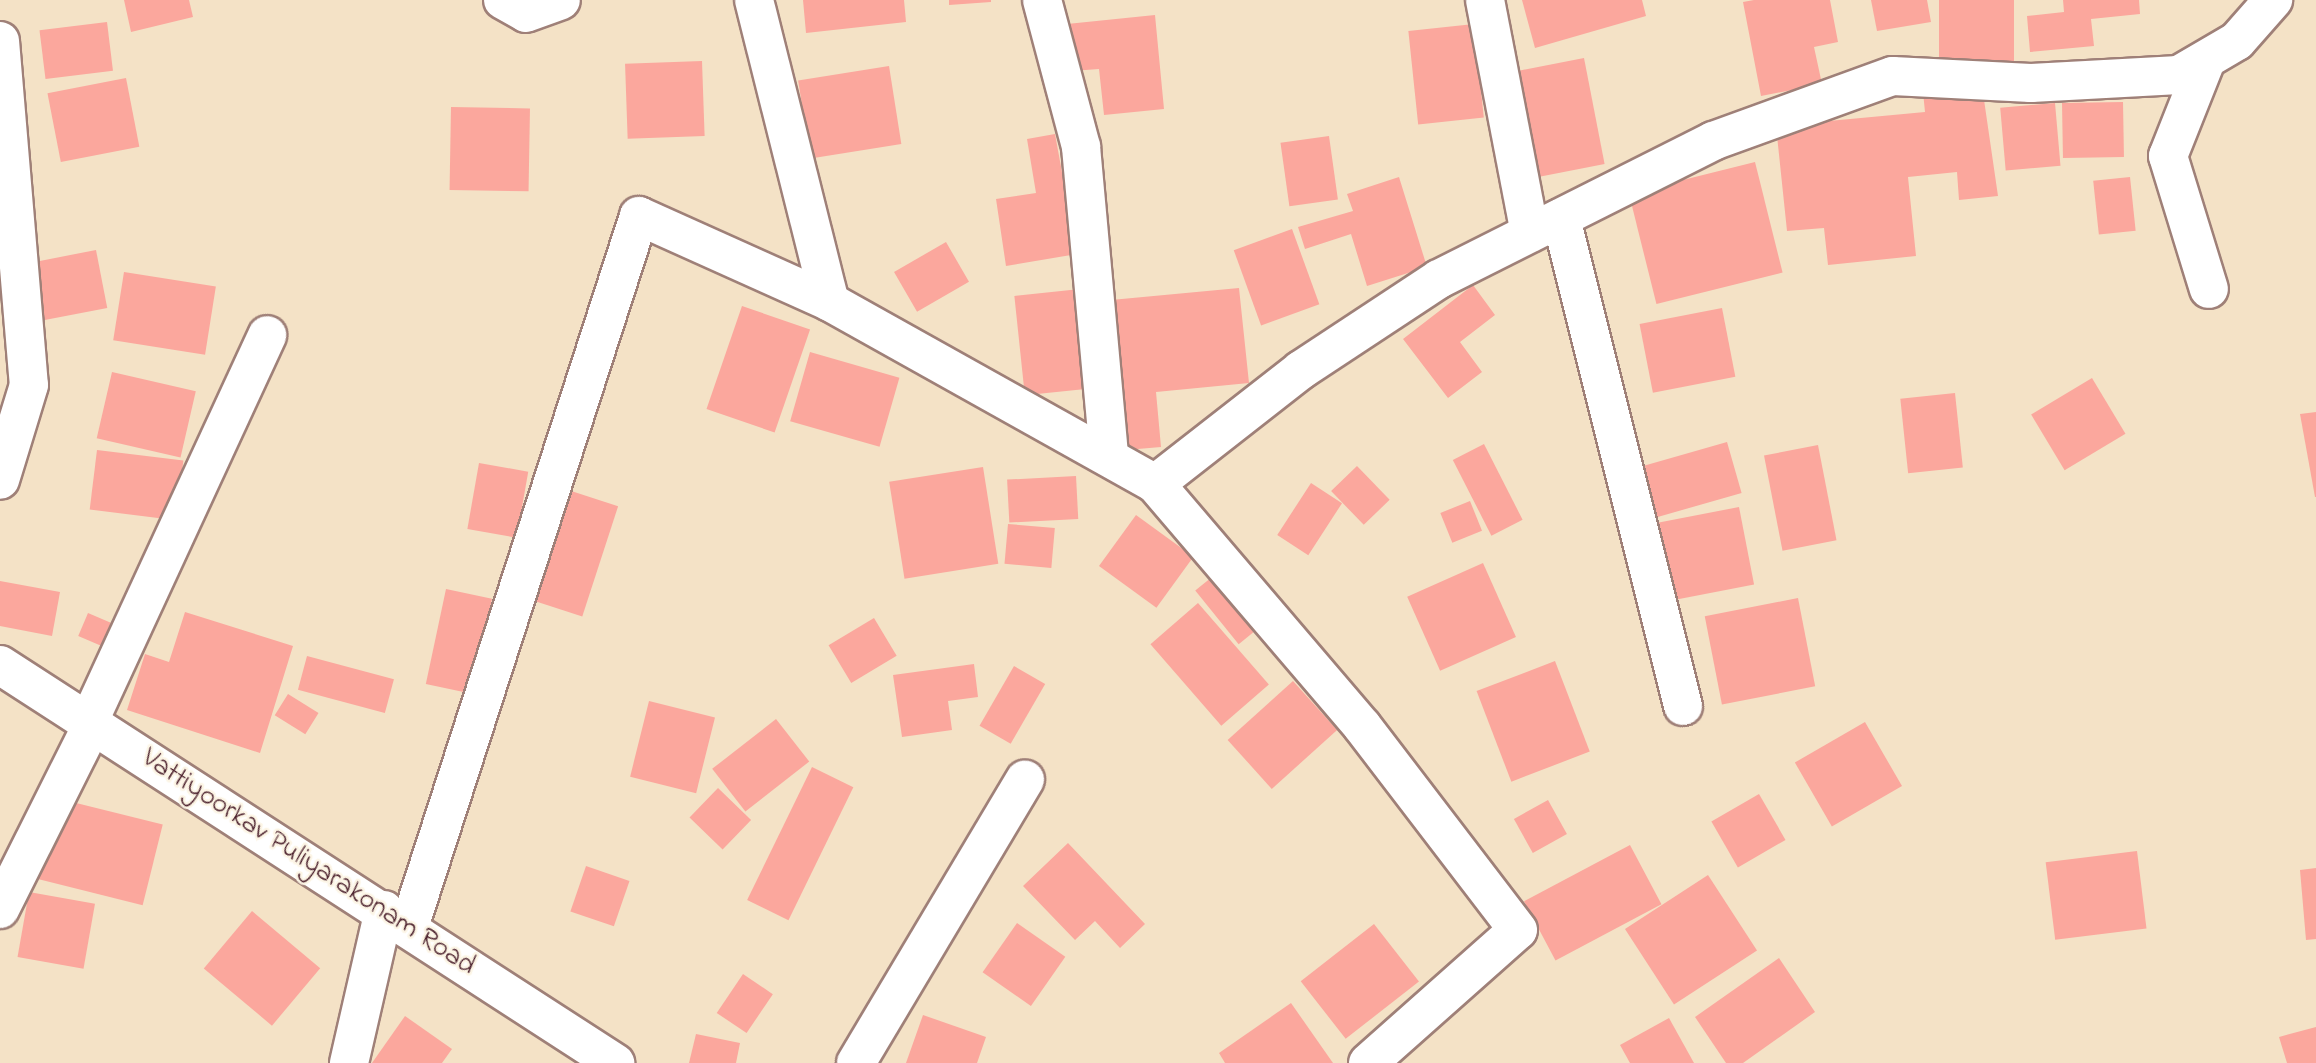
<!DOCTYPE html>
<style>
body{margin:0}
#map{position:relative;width:2316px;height:1063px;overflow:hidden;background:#f4e2c6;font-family:"Indie Flower",sans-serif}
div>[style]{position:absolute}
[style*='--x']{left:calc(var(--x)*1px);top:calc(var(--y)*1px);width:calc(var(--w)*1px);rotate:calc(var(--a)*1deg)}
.building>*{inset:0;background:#fba79d;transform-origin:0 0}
.roads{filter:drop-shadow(2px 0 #9f8078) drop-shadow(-2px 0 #9f8078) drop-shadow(0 2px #9f8078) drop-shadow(0 -2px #9f8078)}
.minor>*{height:38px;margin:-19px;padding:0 19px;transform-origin:19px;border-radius:19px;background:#fff}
.secondary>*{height:38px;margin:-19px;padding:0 19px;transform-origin:19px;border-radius:19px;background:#fff}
span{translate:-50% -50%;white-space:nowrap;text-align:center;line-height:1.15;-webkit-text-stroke:5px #fcf5e5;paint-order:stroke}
.street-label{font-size:28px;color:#4a1f2b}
</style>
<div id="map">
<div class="building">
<div style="clip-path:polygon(124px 0,189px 0,193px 17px,131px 32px)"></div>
<div style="clip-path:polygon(803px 0,904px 0,906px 22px,806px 33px)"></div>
<div style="clip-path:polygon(949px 0,991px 0,991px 2px,949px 5px)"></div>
<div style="clip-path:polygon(1522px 0,1642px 0,1646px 16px,1535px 48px)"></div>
<div style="clip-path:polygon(1754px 0,1830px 0,1838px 42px,1814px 47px,1822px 84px,1761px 96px,1743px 2px)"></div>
<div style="clip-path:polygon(1871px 0,1927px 0,1931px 22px,1877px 31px)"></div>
<div style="left:1939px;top:0;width:75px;height:66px"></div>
<div style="clip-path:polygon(2063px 0,2139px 0,2140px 14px,2091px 19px,2094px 46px,2030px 52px,2027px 16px,2064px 12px)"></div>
<div style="clip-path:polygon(1155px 15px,1164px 109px,1104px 115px,1099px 69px,1072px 71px,1067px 24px)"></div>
<div style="left:107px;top:22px;width:49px;height:68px;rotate:83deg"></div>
<div style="left:1474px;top:24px;width:94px;height:66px;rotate:84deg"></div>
<div style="left:1584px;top:58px;width:108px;height:69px;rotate:79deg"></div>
<div style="left:702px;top:61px;width:75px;height:77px;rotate:88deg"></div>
<div style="left:889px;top:66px;width:79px;height:92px;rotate:81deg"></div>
<div style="left:126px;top:78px;width:70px;height:80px;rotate:79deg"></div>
<div style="clip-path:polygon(1982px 86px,1998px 196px,1959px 200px,1957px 172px,1908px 177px,1916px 256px,1828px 265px,1824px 228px,1787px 231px,1776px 126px,1925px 112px,1923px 92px)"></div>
<div style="left:2123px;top:102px;width:55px;height:61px;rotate:89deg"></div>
<div style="left:2055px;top:103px;width:63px;height:55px;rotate:85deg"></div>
<div style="left:451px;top:107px;width:79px;height:83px;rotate:1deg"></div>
<div style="clip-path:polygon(1055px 134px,1077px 254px,1006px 266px,996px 199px,1036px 193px,1027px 139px)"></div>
<div style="left:1329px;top:136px;width:64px;height:49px;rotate:82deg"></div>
<div style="left:1755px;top:162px;width:114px;height:130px;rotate:76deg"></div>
<div style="clip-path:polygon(1399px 177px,1427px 267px,1367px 286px,1351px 234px,1305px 249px,1298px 227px,1353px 211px,1347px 194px)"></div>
<div style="left:2130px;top:177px;width:54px;height:37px;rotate:84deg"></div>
<div style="left:1292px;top:229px;width:80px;height:62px;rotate:70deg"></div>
<div style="left:946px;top:242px;width:46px;height:60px;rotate:60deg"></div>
<div style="left:96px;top:250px;width:59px;height:65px;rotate:79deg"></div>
<div style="left:124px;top:272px;width:93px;height:69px;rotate:9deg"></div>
<div style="clip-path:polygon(1473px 285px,1495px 315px,1460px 342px,1482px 372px,1448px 398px,1403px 339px)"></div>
<div style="clip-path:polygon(1239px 288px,1249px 383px,1156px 392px,1161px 447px,1126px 450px,1111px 300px)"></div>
<div style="left:1080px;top:289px;width:100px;height:66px;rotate:84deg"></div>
<div style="left:742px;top:306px;width:72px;height:109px;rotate:19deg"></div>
<div style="left:1722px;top:308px;width:70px;height:84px;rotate:79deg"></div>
<div style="left:810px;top:352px;width:93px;height:72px;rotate:16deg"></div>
<div style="left:112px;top:372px;width:86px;height:68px;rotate:13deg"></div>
<div style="left:2092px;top:378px;width:65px;height:71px;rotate:59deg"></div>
<div style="left:1955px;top:393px;width:75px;height:55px;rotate:84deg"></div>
<div style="clip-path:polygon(2316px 412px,2316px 497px,2315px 497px,2300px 414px)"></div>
<div style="left:1727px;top:442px;width:53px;height:100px;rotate:74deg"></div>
<div style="left:1484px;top:444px;width:85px;height:35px;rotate:63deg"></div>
<div style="left:1818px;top:445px;width:97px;height:55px;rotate:79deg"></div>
<div style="left:97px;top:450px;width:87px;height:60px;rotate:7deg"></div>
<div style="left:479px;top:463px;width:50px;height:67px;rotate:10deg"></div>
<div style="left:1357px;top:466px;width:47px;height:36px;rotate:46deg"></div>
<div style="left:983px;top:467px;width:98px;height:95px;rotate:81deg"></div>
<div style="left:1076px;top:476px;width:43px;height:69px;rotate:87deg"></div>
<div style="left:1311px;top:483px;width:37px;height:62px;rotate:33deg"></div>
<div style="left:562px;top:488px;width:59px;height:116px;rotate:18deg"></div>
<div style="left:1470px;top:501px;width:32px;height:32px;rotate:68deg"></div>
<div style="left:1739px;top:507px;width:79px;height:96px;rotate:79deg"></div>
<div style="left:1136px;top:515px;width:71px;height:63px;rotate:36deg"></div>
<div style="left:1008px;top:524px;width:47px;height:40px;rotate:5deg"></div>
<div style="left:1483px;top:563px;width:81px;height:83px;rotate:66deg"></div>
<div style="left:1217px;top:573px;width:69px;height:28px;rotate:51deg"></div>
<div style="clip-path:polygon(0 581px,60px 592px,52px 636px,0 626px)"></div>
<div style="left:446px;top:589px;width:47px;height:97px;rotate:12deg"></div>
<div style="left:1798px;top:598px;width:90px;height:95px;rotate:79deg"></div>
<div style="left:1198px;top:603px;width:108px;height:63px;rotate:49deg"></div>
<div style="clip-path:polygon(185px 612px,293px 646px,260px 753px,127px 710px,145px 654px,169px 662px)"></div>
<div style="left:88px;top:613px;width:33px;height:25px;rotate:23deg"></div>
<div style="left:874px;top:618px;width:44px;height:53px;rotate:59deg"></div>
<div style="left:307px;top:656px;width:90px;height:35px;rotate:15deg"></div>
<div style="left:1555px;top:661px;width:97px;height:84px;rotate:69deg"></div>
<div style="clip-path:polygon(974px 664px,978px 697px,948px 701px,952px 730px,902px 737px,893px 675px)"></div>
<div style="left:1014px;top:666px;width:36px;height:69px;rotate:30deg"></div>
<div style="left:1293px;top:681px;width:66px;height:88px;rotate:48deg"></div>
<div style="left:288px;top:694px;width:36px;height:25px;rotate:32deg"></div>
<div style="left:649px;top:701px;width:68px;height:78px;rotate:14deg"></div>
<div style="left:776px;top:719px;width:54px;height:81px;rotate:52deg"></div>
<div style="left:1865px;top:722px;width:74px;height:81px;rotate:60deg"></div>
<div style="left:812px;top:767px;width:46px;height:148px;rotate:26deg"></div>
<div style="left:718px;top:788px;width:46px;height:41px;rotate:44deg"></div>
<div style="left:1759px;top:794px;width:53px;height:55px;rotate:60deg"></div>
<div style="left:56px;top:798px;width:110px;height:83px;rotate:14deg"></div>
<div style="left:1548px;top:800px;width:39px;height:39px;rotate:61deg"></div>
<div style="clip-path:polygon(1068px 843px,1145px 924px,1120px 948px,1095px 921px,1075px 940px,1023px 886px)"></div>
<div style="left:1630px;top:845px;width:67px;height:120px;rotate:62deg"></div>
<div style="left:2137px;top:851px;width:78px;height:92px;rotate:83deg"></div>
<div style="left:586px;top:866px;width:46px;height:48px;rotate:19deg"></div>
<div style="clip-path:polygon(2316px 868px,2316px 939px,2306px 940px,2300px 870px)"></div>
<div style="left:1708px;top:875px;width:90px;height:99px;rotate:57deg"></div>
<div style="left:29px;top:892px;width:67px;height:66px;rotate:10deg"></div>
<div style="left:252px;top:911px;width:89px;height:75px;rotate:40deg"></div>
<div style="left:1017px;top:923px;width:59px;height:60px;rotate:35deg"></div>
<div style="left:1374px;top:924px;width:73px;height:93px;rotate:52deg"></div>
<div style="clip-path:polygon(1779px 958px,1815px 1012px,1743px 1063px,1726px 1063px,1695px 1017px)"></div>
<div style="left:743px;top:974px;width:36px;height:47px;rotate:34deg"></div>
<div style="clip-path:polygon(1291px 1003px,1333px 1063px,1225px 1063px,1219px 1053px)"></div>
<div style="clip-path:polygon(923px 1015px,986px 1037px,977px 1063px,906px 1063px)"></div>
<div style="clip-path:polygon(405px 1016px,452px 1049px,442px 1063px,372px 1063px)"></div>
<div style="clip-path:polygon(1669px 1018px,1694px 1063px,1630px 1063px,1620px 1045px)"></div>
<div style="clip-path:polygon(2316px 1027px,2316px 1063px,2287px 1063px,2279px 1037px)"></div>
<div style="clip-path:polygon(696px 1034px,740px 1043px,736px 1063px,689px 1063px)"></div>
</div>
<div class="roads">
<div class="minor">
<div style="--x:503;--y:0;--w:26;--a:29"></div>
<div style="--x:526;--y:13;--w:37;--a:-20"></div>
<div style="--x:754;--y:0;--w:311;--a:75.9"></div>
<div style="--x:830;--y:302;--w:372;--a:29.2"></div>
<div style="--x:1042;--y:0;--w:152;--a:75.1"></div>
<div style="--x:1081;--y:147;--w:309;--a:84.8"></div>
<div style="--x:1485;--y:0;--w:237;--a:79.1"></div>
<div style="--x:0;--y:41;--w:345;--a:85.2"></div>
<div style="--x:29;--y:385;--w:99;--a:107"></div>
<div style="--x:2205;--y:63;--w:100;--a:111.7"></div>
<div style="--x:2168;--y:156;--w:139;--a:72.9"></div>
<div style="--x:1561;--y:218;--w:503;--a:75.96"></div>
<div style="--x:89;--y:721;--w:425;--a:-65.2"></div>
<div style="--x:0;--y:909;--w:208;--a:-63.4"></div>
<div style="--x:409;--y:927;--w:747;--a:-72.07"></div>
<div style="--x:639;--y:216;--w:209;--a:24.2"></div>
<div style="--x:349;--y:1063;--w:157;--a:-77.1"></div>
<div style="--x:856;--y:1063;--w:330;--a:-59.2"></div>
<div style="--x:1368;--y:1063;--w:200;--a:-41.6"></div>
<div style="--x:1518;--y:930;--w:257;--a:-127.4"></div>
<div style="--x:1362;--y:726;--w:318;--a:-130.5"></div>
<div style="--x:1155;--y:484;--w:185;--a:-38"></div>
<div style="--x:1301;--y:370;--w:165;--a:-33.4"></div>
<div style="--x:1439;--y:279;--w:307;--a:-26.7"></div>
<div style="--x:1713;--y:141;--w:191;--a:-19.9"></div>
<div style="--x:1893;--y:76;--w:138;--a:2.9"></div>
<div style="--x:2031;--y:83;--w:148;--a:-3.1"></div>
<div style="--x:2179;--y:75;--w:67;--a:-30.4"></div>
<div style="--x:2237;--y:41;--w:55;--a:-48.7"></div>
</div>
<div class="secondary">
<div style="--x:0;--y:665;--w:733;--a:32.91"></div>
</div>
</div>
<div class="street-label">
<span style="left:308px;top:863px;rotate:33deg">Vattiyoorkav Puliyarakonam Road</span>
</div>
</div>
